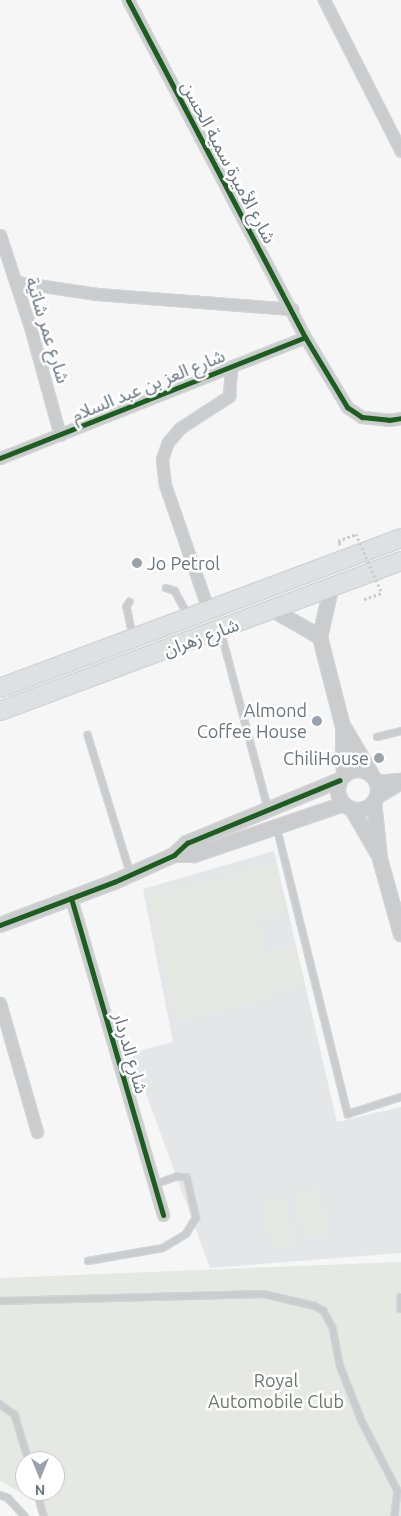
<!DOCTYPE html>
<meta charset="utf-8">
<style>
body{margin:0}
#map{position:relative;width:401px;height:1516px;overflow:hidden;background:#f6f6f6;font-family:Ubuntu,"Noto Sans Arabic",sans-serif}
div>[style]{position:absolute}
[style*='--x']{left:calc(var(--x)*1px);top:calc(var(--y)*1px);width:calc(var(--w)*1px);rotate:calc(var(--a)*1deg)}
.built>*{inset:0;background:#e5e6e7}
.green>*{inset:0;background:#e6e8e4;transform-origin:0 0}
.path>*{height:2.5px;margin-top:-1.25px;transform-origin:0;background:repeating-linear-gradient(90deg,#c9cacb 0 2.5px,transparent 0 5px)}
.roads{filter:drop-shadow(1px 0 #d3d4d5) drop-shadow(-1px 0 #d3d4d5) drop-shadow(0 1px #d3d4d5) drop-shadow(0 -1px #d3d4d5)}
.service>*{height:5.5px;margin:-2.75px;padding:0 2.75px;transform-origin:2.75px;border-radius:2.75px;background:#cbcccd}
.minor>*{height:11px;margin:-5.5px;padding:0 5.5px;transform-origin:5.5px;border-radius:5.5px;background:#cbcccd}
.tertiary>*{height:14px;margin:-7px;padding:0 7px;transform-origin:7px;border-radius:7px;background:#cbcccd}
.tertiary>.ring{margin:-7px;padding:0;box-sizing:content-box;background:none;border:14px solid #cbcccd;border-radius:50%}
.primary>*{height:18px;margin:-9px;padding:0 9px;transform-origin:9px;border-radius:9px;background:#dfe0e1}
.path-bridge>*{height:2.5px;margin-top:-1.25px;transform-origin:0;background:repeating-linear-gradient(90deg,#c9cacb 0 2.5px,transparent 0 5px)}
.cycleway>*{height:5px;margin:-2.5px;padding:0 2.5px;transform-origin:2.5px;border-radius:2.5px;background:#1b5e20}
.dots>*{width:14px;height:14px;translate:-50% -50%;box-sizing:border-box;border:2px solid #fff;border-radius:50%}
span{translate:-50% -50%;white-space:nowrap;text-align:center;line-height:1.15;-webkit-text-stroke:5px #fff;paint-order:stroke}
.street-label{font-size:18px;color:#697582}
.poi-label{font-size:18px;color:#697582}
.left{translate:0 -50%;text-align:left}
.right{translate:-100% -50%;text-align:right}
.park-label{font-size:18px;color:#6a7a68}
.north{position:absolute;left:15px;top:1451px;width:50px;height:50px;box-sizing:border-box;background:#fff;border:1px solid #c3c8cd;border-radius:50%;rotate:180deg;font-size:14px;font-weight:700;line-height:20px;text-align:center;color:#697582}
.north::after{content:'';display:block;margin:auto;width:18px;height:22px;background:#9aa2ab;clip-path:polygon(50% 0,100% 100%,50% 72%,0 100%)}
</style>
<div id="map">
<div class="built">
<div style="clip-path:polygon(274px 851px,337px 1122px,401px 1107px,401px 1253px,210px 1268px,131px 1053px,173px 1042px,143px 889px)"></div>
</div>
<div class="green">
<div style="left:275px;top:864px;width:49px;height:28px;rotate:78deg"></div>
<div style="left:246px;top:873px;width:128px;height:101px;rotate:77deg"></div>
<div style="left:294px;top:946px;width:39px;height:28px;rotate:77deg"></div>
<div style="left:317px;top:1188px;width:47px;height:23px;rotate:75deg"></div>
<div style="left:283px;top:1198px;width:46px;height:22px;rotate:75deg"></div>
<div style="clip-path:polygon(evenodd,401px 1262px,401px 1516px,43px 1516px,41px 1504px,0 1481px,0 1278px,401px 1262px,25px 1461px,55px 1461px,55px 1491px,25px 1491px,25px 1461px)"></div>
</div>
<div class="path">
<div style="--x:340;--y:545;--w:4;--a:-117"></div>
<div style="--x:338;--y:541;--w:19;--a:-21"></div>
<div style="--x:364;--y:599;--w:19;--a:-18"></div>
</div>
<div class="roads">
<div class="service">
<div style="--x:166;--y:588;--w:9;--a:18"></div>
<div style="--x:175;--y:591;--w:29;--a:61"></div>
<div style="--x:130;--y:602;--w:6;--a:121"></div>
<div style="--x:127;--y:607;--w:30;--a:78"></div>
<div style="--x:221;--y:631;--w:183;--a:75.1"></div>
<div style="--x:88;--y:735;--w:146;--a:72.9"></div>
<div style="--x:377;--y:737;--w:25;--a:-14"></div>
<div style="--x:277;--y:827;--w:296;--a:76.1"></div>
<div style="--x:348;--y:1114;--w:56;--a:-17.8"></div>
<div style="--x:88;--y:1261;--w:76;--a:-9.8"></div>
<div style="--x:163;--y:1248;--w:27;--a:-31"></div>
<div style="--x:186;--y:1234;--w:19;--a:-58"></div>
<div style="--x:196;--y:1218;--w:41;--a:-102.7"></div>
<div style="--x:187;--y:1178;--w:10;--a:-174"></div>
<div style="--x:177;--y:1177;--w:23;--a:160"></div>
<div style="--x:401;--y:1297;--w:12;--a:90"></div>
<div style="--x:0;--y:1301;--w:264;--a:-1.5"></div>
<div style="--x:264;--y:1294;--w:52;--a:13.2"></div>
<div style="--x:315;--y:1306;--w:10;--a:29"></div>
<div style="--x:324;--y:1311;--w:19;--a:62"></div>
<div style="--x:333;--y:1328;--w:38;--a:79"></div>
<div style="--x:340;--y:1365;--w:60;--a:68.6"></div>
<div style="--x:362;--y:1421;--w:79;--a:62.8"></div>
<div style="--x:398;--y:1491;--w:25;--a:97"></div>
<div style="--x:0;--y:1404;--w:19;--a:36"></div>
<div style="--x:15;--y:1415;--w:48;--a:73.1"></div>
<div style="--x:37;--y:1491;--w:26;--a:74"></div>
<div style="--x:0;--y:1495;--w:9;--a:21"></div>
<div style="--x:8;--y:1498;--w:25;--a:47"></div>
</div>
<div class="minor">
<div style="--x:128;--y:0;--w:381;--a:62.3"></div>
<div style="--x:305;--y:337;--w:82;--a:59"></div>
<div style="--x:347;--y:407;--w:18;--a:34"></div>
<div style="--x:362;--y:417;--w:27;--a:6"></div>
<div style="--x:389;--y:420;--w:12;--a:-9"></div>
<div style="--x:324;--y:0;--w:169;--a:63"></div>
<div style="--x:0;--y:235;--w:100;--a:71.9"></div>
<div style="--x:31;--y:330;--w:109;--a:74.6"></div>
<div style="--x:16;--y:282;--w:82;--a:8.4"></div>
<div style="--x:97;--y:294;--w:196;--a:4.4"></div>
<div style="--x:0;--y:458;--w:328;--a:-21.6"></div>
<div style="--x:208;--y:609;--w:131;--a:-109.1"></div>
<div style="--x:165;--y:485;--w:26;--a:-97"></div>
<div style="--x:162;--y:459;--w:18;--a:-71"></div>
<div style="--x:168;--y:442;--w:18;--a:-49"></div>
<div style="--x:180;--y:428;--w:59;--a:-33.1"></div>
<div style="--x:229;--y:396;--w:29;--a:-86"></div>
<div style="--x:376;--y:781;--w:25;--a:-5"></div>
<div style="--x:376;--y:798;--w:29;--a:-31"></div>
<div style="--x:71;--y:898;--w:330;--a:73.8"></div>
<div style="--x:0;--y:1003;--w:134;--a:74"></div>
</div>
<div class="tertiary">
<div style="--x:331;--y:589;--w:49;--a:102.9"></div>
<div style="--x:320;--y:637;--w:93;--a:75.7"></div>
<div style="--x:343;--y:727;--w:49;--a:88.8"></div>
<div style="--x:273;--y:610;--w:54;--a:29.9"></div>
<div style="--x:345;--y:729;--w:53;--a:59.6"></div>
<div class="ring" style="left:338px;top:770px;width:26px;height:26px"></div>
<div style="--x:374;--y:802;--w:57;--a:84"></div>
<div style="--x:380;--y:859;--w:78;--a:74.4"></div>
<div style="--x:352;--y:809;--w:52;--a:60"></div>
<div style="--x:174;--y:855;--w:20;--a:0"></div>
<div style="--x:194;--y:855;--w:158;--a:-18.8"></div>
<div style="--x:0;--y:925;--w:122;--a:-20.7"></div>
<div style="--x:114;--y:882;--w:66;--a:-24.2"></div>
<div style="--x:174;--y:855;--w:18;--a:-43"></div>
<div style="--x:187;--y:843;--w:165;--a:-22.4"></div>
</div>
<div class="primary">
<div style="--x:0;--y:688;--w:428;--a:-20.5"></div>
<div style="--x:0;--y:711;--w:428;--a:-20.5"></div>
</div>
</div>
<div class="path-bridge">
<div style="--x:356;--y:534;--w:64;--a:66.2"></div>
</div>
<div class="cycleway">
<div style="--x:128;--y:0;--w:381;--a:62.3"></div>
<div style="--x:305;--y:337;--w:82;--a:59"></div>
<div style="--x:347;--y:407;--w:18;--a:34"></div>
<div style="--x:362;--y:417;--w:27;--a:6"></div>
<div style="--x:389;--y:420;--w:12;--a:-9"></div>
<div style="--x:0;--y:458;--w:328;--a:-21.6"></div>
<div style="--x:71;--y:898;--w:330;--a:73.8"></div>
<div style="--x:0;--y:925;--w:122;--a:-20.7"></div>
<div style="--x:114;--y:882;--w:66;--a:-24.2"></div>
<div style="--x:174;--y:855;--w:18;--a:-43"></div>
<div style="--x:187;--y:843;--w:165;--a:-22.4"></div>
</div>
<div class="dots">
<div style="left:137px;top:563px;background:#9aa2ab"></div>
<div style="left:317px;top:721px;background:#9aa2ab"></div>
<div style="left:379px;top:758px;background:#9aa2ab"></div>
</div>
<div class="street-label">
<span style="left:229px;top:162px;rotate:62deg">شارع الأميرة سمية الحسن</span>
<span style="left:48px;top:330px;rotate:73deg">شارع عمر شاتية</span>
<span style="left:148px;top:385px;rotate:-22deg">شارع العز بن عبد السلام</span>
<span style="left:201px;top:637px;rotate:-20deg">شارع زهران</span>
<span style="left:131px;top:1053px;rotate:74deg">شارع الدردار</span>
</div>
<div class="poi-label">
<span class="left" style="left:147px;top:563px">Jo Petrol</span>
<span class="right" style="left:307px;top:721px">Almond<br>Coffee House</span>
<span class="right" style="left:369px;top:758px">ChiliHouse</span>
</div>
<div class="park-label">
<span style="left:276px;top:1391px">Royal<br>Automobile Club</span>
</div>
<div class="north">N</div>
</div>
